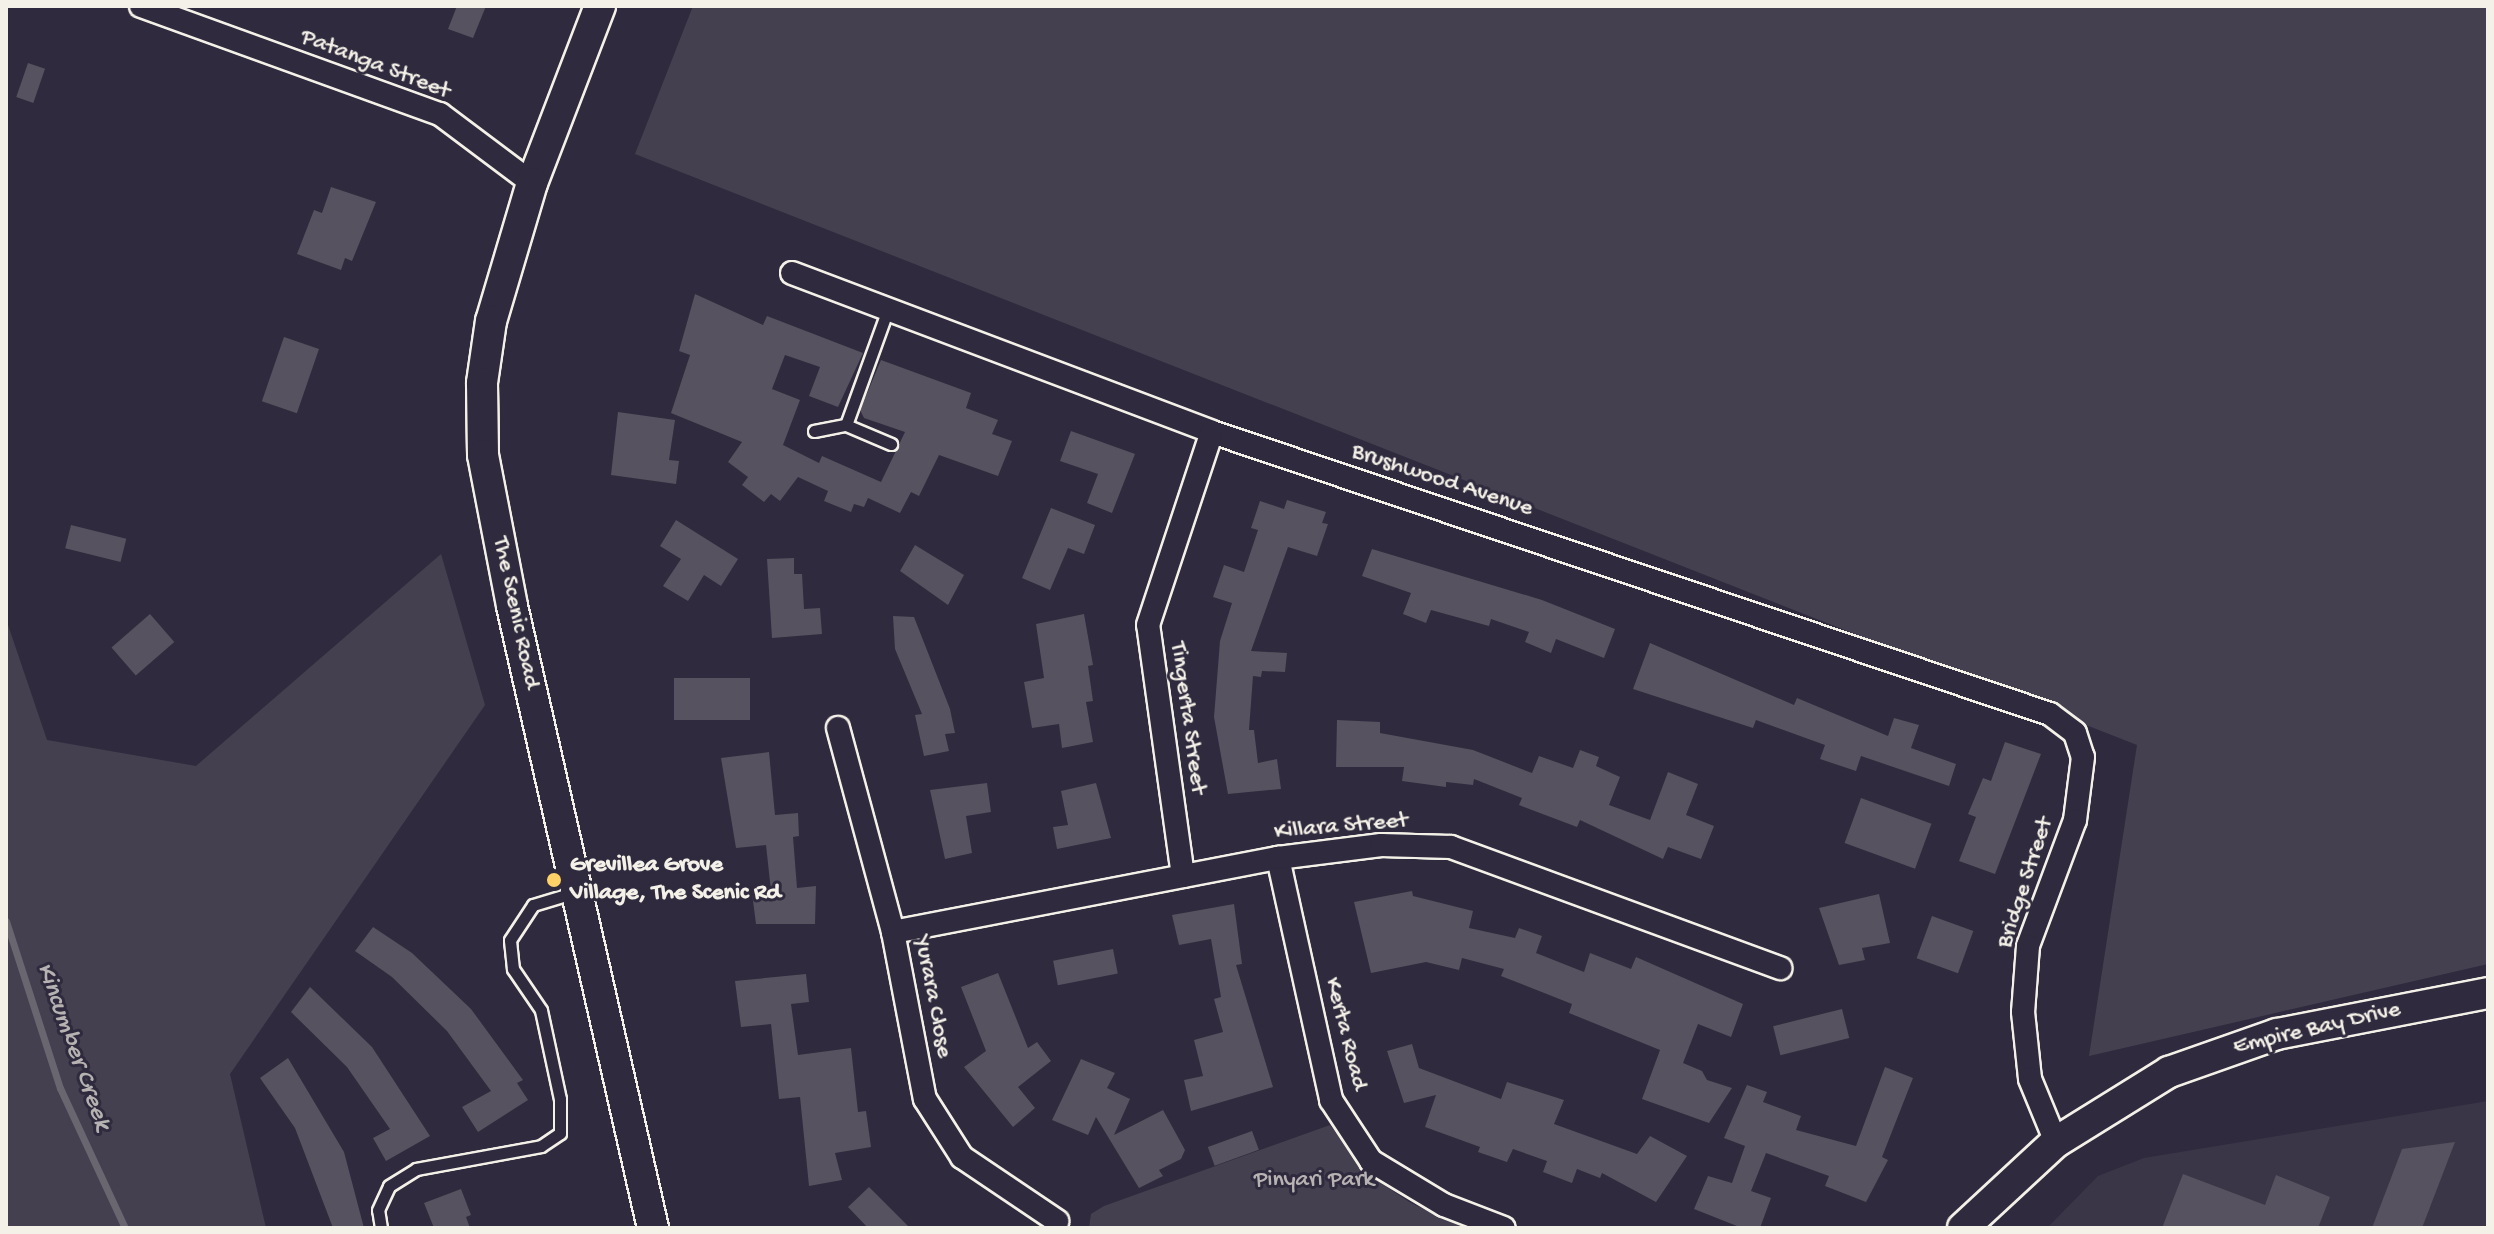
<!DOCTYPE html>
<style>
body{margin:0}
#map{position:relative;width:2494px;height:1234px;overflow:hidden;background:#2f2a3d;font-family:"Gochi Hand",sans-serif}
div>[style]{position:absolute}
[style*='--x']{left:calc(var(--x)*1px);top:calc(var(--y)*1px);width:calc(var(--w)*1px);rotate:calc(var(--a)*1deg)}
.built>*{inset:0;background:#3b3647}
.green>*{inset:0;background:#454050}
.stream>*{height:7px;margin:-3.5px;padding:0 3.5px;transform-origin:3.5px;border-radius:3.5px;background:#6a6670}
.building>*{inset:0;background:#56525f;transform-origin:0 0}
.roads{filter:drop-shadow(2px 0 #f4f1e8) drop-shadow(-2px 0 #f4f1e8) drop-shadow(0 2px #f4f1e8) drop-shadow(0 -2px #f4f1e8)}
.lane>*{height:11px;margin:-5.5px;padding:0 5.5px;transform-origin:5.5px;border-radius:5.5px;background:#2f2a3d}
.street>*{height:22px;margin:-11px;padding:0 11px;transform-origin:11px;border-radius:11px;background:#2f2a3d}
.secondary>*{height:30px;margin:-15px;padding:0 15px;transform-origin:15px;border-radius:15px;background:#2f2a3d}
.dots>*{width:22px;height:22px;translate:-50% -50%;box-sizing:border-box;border:4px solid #2f2a3d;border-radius:50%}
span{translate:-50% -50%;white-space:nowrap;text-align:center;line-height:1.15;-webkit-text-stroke:6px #2f2a3d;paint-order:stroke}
.street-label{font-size:24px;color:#f4f1e8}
.poi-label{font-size:24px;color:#f4f1e8;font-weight:700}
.left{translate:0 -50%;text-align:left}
.park-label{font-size:24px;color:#b7b3b3}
.water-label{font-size:26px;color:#b6b2b2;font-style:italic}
.frame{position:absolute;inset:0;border:8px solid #f4f1e8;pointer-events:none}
</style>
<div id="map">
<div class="built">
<div style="clip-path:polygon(2488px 1101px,2488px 1228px,2047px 1228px,2098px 1176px,2144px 1158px)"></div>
</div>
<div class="green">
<div style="clip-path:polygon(693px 6px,2488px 6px,2488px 964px,2089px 1056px,2137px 745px,635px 154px)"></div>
<div style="clip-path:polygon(441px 554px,485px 705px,230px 1074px,266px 1228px,6px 1228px,6px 619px,47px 740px,196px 766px)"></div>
<div style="clip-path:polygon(1330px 1125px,1370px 1176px,1411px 1203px,1465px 1228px,1089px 1228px,1091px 1214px,1104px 1206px)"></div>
</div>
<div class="stream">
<div style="--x:6;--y:921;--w:176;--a:72.1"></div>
<div style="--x:60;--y:1088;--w:154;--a:65.1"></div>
</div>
<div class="building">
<div style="clip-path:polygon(457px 6px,486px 6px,473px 38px,448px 29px)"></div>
<div style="left:28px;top:63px;width:18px;height:36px;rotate:19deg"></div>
<div style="clip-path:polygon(331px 187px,376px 202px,352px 261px,345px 258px,341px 270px,297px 254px,314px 210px,322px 213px)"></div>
<div style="clip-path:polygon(695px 294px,763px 325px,767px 316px,863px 353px,838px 407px,809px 396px,820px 367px,785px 355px,772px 389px,800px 400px,783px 445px,819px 463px,822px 456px,881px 482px,905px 432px,864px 418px,860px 410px,881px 360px,971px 393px,966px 408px,998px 420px,992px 434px,1012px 441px,998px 476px,939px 455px,919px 496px,911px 492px,900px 513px,868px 498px,864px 507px,854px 504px,851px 512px,824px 501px,828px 491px,798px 477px,780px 501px,771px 494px,764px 502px,742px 485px,748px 477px,728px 462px,742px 442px,671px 413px,690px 355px,679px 351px)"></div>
<div style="left:284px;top:337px;width:37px;height:68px;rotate:19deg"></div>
<div style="clip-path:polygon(618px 412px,675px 420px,669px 460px,679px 461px,676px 484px,611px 475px)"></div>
<div style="clip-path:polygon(1071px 431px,1135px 454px,1112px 513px,1087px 503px,1098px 474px,1060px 461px)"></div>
<div style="clip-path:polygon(1287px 500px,1326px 512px,1322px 523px,1328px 524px,1317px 556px,1288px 547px,1251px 651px,1287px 653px,1285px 672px,1262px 671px,1261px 677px,1253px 676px,1249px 730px,1254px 730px,1258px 763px,1277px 759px,1281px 789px,1228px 794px,1214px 717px,1220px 641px,1232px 603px,1213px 597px,1224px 565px,1244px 572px,1258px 530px,1251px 528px,1260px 501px,1284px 509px)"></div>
<div style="clip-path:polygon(1051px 508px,1095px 525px,1084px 554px,1068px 548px,1050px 590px,1022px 578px)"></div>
<div style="clip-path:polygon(676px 520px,738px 559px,721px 586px,704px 575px,688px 601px,663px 586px,681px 559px,660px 546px)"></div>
<div style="left:71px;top:525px;width:57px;height:24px;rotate:14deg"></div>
<div style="clip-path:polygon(915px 545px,964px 575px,948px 605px,900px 571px)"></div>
<div style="clip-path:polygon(1372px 549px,1542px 600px,1615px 629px,1604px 658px,1556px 639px,1551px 653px,1525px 642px,1529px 632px,1491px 619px,1489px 626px,1431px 610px,1426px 623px,1403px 614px,1411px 593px,1362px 576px)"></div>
<div style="clip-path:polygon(794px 558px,794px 574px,802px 574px,804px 609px,820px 608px,822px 634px,772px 638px,767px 559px)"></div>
<div style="left:150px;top:614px;width:37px;height:51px;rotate:49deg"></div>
<div style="clip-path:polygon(1084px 614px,1093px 665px,1088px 666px,1093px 701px,1086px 702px,1093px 742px,1062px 748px,1059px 724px,1032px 728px,1024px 682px,1044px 678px,1036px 624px)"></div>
<div style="clip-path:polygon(893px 616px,914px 617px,950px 709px,955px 733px,945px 734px,949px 751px,924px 756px,915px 715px,922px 714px,895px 649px)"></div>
<div style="clip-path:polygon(1650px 643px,1794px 705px,1797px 698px,1888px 736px,1894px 718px,1919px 725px,1911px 748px,1956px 764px,1949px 786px,1861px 756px,1856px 771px,1820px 759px,1825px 745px,1756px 720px,1753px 728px,1633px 689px)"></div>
<div style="left:674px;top:678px;width:76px;height:42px"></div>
<div style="clip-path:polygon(1337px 720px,1380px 722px,1380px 733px,1473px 750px,1532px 773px,1539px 756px,1573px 768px,1580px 750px,1599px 757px,1596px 766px,1620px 777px,1609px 805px,1650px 820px,1668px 772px,1698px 784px,1686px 815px,1714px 826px,1701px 859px,1668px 847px,1663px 859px,1580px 820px,1577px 827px,1519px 805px,1522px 798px,1474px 779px,1473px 785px,1446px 782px,1446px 787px,1402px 781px,1404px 767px,1336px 767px)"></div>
<div style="clip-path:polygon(2005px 742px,2041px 754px,1995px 874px,1959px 861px,1976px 817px,1968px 814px,1983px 778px,1991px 781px)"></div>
<div style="clip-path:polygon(769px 752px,775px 815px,798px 813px,799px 836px,793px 837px,797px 888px,816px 886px,815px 924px,756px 924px,752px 893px,771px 891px,766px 845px,736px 848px,721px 758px)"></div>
<div style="clip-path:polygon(987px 783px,991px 812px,966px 816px,972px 853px,945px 859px,930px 790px)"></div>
<div style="clip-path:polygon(1096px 783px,1111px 838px,1057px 849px,1053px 827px,1068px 825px,1061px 791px)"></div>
<div style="left:1861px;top:798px;width:75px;height:48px;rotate:20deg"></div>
<div style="clip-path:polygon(1412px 891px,1413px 896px,1473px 911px,1469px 928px,1515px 938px,1519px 928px,1542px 936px,1536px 953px,1584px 972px,1590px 953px,1631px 969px,1636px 957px,1743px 1004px,1731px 1037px,1698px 1024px,1683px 1063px,1702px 1071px,1707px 1080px,1732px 1088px,1709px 1123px,1642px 1099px,1660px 1050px,1569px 1013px,1572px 1004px,1501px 976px,1504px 969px,1462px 958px,1459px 970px,1426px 962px,1371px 973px,1354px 902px)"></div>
<div style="clip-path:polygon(1879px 894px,1890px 943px,1862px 948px,1865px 960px,1839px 965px,1819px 908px)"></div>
<div style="clip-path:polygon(1234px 904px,1242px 964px,1236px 965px,1273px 1087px,1191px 1111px,1184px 1080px,1203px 1076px,1194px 1040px,1223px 1032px,1214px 999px,1221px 997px,1211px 939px,1179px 945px,1172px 915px)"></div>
<div style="left:1932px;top:916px;width:44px;height:45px;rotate:20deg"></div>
<div style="clip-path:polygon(373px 927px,412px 953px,471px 1009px,523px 1080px,517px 1083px,528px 1100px,478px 1132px,462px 1107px,491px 1091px,447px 1031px,392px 977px,355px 951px)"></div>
<div style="left:1113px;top:949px;width:25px;height:61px;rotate:79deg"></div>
<div style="clip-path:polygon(998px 973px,1028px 1048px,1037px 1042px,1051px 1061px,1018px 1087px,1035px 1108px,1013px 1127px,964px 1067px,986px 1051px,961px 987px)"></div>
<div style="clip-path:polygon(806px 974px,809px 1002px,791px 1004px,798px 1055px,851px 1048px,858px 1112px,866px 1111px,871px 1147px,835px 1153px,842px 1180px,809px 1186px,800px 1097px,779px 1099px,771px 1024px,741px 1027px,735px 981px)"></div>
<div style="clip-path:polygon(310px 987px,372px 1047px,430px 1136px,386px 1161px,373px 1138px,390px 1129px,347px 1067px,291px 1012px)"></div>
<div style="left:1842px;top:1009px;width:30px;height:71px;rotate:76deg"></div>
<div style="clip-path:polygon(1412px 1044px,1419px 1068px,1501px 1099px,1507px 1082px,1564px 1100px,1554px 1124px,1637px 1154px,1650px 1136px,1687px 1156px,1656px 1202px,1602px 1173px,1600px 1178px,1577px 1169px,1572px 1183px,1543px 1172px,1547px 1161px,1513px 1149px,1507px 1162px,1478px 1152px,1480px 1147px,1425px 1127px,1436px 1095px,1404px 1103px,1387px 1051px)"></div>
<div style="clip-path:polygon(288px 1058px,344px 1152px,364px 1228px,333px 1228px,295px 1128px,260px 1078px)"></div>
<div style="clip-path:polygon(1081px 1059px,1115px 1073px,1107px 1088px,1130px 1099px,1114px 1135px,1163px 1110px,1185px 1150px,1181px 1159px,1159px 1170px,1163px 1176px,1139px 1188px,1096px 1117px,1088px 1135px,1052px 1120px)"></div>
<div style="clip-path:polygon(1885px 1067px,1913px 1078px,1882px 1157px,1888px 1160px,1866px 1202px,1825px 1186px,1829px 1176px,1766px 1153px,1751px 1191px,1771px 1198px,1760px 1228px,1742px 1228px,1694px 1209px,1708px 1176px,1732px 1183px,1745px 1146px,1724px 1138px,1747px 1085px,1767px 1092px,1763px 1102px,1801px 1116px,1796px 1130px,1856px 1146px)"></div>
<div style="left:1252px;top:1131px;width:20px;height:47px;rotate:70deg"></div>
<div style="clip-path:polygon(2455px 1142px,2422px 1228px,2372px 1228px,2402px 1149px)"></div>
<div style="clip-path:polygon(2183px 1174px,2265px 1205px,2276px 1175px,2330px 1197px,2318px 1228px,2162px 1228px)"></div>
<div style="clip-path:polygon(869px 1187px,910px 1228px,868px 1228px,848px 1207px)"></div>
<div style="clip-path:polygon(461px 1189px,471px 1215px,466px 1217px,470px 1228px,434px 1228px,424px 1203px)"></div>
</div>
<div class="roads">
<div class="lane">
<div style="--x:888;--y:309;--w:123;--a:109.9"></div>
<div style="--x:846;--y:425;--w:49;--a:22.9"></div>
<div style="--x:814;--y:431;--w:33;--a:-11"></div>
<div style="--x:381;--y:1228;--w:18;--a:-99"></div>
<div style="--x:378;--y:1210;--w:26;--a:-65"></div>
<div style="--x:389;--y:1186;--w:32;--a:-32"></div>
<div style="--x:416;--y:1169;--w:127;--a:-10.4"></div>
<div style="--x:541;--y:1146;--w:23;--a:-34"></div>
<div style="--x:560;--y:1133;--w:34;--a:-90"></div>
<div style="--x:560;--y:1099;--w:91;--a:-102.1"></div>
<div style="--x:541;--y:1010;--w:50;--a:-124.3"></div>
<div style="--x:513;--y:969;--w:29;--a:-96"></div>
<div style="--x:510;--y:940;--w:42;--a:-56.7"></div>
<div style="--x:533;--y:905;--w:45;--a:-16.8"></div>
</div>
<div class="street">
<div style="--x:141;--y:6;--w:318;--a:19.9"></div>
<div style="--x:440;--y:114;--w:115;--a:36.9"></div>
<div style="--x:792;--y:273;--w:449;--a:20.7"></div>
<div style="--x:1212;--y:432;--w:884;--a:18.6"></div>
<div style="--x:2050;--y:714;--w:31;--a:37"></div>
<div style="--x:2075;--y:733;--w:25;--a:72"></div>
<div style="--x:2083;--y:757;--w:64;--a:97.2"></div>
<div style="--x:2075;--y:820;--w:134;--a:110.5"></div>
<div style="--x:2028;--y:946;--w:66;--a:94.3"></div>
<div style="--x:2023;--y:1012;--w:67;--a:84"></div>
<div style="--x:2030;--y:1079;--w:68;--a:67.6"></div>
<div style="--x:838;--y:728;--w:211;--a:74.9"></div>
<div style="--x:893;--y:932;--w:170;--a:79.2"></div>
<div style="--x:925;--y:1099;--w:69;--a:57.5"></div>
<div style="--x:962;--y:1157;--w:115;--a:34"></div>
<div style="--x:1278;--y:858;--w:248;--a:77.6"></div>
<div style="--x:1331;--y:1100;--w:73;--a:56.7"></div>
<div style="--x:1371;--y:1161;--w:85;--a:31.1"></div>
<div style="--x:1444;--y:1205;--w:64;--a:21"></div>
<div style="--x:1183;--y:876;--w:253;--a:-97.9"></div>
<div style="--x:1148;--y:625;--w:203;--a:-71.7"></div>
<div style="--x:893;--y:932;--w:392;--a:-10.9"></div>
<div style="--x:1278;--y:858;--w:104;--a:-7.2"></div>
<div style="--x:1381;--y:845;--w:70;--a:1.6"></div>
<div style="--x:1451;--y:847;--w:351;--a:20.2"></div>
</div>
<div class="secondary">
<div style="--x:600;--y:6;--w:190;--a:111"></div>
<div style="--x:532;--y:183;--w:144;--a:106.5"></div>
<div style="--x:491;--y:321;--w:63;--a:98.3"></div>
<div style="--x:482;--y:383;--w:72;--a:89.2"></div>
<div style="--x:483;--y:455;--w:154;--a:79.1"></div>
<div style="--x:512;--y:606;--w:638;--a:77.23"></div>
<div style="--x:1963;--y:1228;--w:127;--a:-42.8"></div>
<div style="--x:2056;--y:1142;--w:133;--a:-31.8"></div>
<div style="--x:2169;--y:1072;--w:114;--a:-19.4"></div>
<div style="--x:2277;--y:1034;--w:215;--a:-11"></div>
</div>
</div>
<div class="dots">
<div style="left:554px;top:880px;background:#ffd166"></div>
</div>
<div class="street-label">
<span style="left:375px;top:65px;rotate:21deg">Patanga Street</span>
<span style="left:1442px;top:481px;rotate:18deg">Brushwood Avenue</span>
<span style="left:515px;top:613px;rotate:78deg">The Scenic Road</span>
<span style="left:1187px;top:718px;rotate:82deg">Tingerta Street</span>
<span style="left:1341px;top:827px;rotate:-5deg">Killara Street</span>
<span style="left:2026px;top:883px;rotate:-72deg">Bridge Street</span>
<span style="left:932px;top:997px;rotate:79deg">Yurara Close</span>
<span style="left:2317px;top:1029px;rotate:-13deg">Empire Bay Drive</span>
<span style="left:1345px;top:1034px;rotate:76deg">Kerta Road</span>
</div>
<div class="poi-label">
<span class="left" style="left:570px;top:880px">Grevillea Grove<br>Village, The Scenic Rd</span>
</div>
<div class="park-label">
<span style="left:1314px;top:1181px">Pinyari Park</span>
</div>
<div class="water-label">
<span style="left:72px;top:1047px;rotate:70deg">Kincumber Creek</span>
</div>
<div class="frame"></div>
</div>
